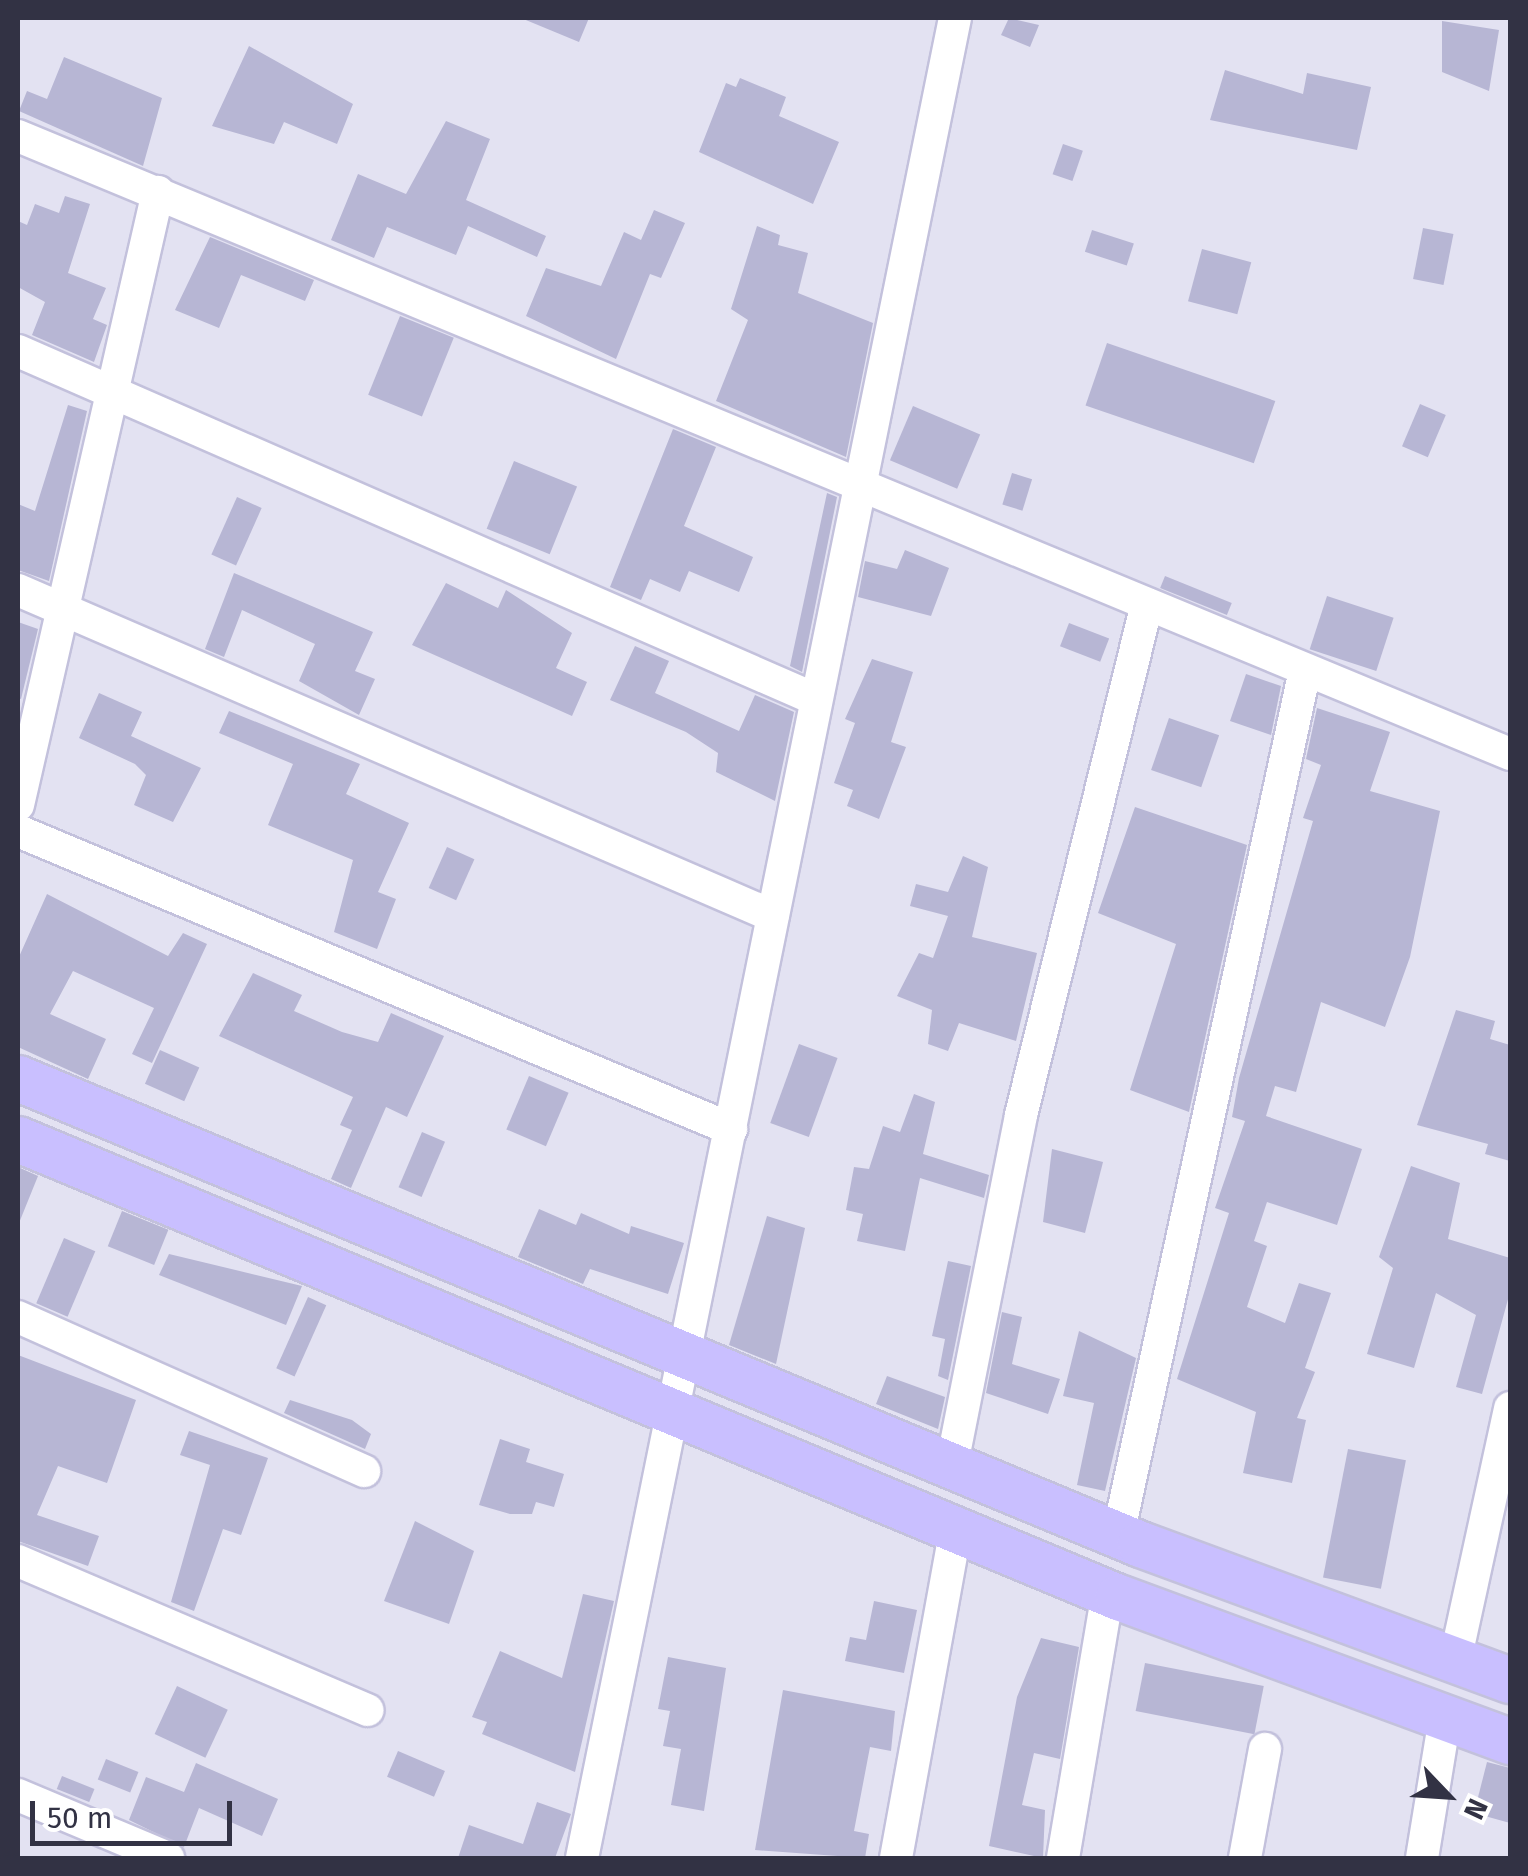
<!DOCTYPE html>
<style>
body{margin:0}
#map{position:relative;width:1528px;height:1876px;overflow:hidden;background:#e3e2f2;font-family:"Fira Sans",sans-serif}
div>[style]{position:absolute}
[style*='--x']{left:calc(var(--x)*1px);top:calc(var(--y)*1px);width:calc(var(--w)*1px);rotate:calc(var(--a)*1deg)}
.building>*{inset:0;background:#b7b6d4;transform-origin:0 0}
.roads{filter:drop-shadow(2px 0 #c3c1dc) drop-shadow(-2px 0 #c3c1dc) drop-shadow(0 2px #c3c1dc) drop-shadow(0 -2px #c3c1dc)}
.street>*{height:32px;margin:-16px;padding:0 16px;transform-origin:16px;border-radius:16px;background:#fff}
.secondary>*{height:45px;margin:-22.5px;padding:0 22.5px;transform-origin:22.5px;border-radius:22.5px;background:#c9bfff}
span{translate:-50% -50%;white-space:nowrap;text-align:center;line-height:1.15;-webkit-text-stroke:10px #fff;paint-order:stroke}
.frame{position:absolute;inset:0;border:20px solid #323244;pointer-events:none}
.north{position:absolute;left:1398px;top:1746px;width:100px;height:100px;-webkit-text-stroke:8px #fff;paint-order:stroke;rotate:115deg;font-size:28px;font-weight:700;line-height:40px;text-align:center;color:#323244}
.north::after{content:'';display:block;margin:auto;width:35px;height:45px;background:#323244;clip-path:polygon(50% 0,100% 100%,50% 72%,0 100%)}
.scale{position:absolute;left:30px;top:1801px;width:202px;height:45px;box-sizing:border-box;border:5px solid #323244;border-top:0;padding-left:12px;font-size:30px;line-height:35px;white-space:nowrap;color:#323244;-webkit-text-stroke:8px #fff;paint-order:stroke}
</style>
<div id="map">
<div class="building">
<div style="clip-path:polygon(521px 18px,589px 18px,579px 42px)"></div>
<div style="clip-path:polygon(1009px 18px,1039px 25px,1030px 47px,1001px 35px)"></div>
<div style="clip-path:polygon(1442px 21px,1499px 30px,1489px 91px,1442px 72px)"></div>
<div style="clip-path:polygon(249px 46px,353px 104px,337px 144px,284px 122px,274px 144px,212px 126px)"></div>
<div style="clip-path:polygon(64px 57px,162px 98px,143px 166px,19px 111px,27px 91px,47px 99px)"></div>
<div style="clip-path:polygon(1225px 70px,1303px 94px,1307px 73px,1371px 87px,1357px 150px,1210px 120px)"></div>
<div style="clip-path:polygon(740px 78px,786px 97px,779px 116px,839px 142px,813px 204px,699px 152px,726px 83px,736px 87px)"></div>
<div style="clip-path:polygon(446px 121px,490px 139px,466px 200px,546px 236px,537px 257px,468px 226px,456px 255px,387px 227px,374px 258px,331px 240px,358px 174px,406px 194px)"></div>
<div style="left:1063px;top:144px;width:21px;height:32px;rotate:19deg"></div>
<div style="clip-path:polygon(65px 196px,90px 204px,68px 273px,106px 288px,93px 319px,107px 325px,94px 362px,32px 335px,45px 302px,18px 287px,18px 221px,27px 225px,35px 204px,59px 213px)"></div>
<div style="clip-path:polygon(654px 210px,685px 223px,661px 278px,650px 274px,616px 359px,526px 316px,546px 268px,601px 286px,624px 232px,641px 240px)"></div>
<div style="clip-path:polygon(757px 226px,780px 235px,778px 245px,808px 253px,798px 293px,873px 323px,846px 457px,716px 401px,748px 320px,731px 309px)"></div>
<div style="left:1423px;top:228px;width:31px;height:52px;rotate:11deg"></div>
<div style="left:1092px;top:230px;width:44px;height:23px;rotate:18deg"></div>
<div style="clip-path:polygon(210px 237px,314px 280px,305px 301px,241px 275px,219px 328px,175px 310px)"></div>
<div style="left:1202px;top:249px;width:51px;height:54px;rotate:15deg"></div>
<div style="left:400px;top:316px;width:58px;height:85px;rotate:22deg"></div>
<div style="left:1107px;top:343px;width:178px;height:66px;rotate:19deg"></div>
<div style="left:1420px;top:404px;width:28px;height:46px;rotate:23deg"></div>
<div style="clip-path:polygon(68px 405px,87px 411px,49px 581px,18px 570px,18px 504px,35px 511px)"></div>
<div style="left:913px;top:406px;width:73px;height:59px;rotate:23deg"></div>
<div style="clip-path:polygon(673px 429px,716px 447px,684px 526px,753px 557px,739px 592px,689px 571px,680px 592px,650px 579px,641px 600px,610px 587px)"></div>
<div style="left:514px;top:461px;width:68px;height:73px;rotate:22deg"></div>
<div style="left:1012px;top:473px;width:21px;height:33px;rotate:17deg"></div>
<div style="clip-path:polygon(827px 493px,837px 497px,802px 672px,790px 666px)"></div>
<div style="left:237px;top:497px;width:27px;height:63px;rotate:24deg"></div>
<div style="clip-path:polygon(905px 550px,949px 568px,931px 616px,858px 597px,865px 561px,897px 569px)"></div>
<div style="clip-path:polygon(234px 573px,373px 632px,355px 671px,375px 679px,359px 715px,299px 681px,315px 644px,242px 610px,224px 657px,205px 649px)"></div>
<div style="left:1165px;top:576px;width:72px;height:13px;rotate:22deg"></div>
<div style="clip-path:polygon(446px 583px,498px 608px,506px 590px,572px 633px,556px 668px,587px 682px,572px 716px,412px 645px)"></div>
<div style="left:1327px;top:596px;width:70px;height:56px;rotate:18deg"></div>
<div style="clip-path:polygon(18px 622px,38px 629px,21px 699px,18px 698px)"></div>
<div style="left:1069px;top:623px;width:43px;height:25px;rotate:21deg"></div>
<div style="clip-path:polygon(635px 646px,669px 661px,655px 693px,739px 731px,755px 695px,794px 712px,775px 801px,716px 772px,718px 753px,686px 732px,610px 700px)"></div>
<div style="clip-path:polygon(872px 659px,913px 672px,891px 742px,906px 747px,879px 819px,847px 806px,853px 790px,834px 783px,855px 723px,845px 719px)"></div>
<div style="clip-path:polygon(1246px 674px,1281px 686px,1271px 735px,1230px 721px)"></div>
<div style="clip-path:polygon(99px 693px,142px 712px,131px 736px,201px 768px,173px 822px,134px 805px,146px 775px,135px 764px,79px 738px)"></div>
<div style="clip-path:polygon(1317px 708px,1390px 732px,1370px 791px,1440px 811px,1410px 957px,1385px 1027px,1321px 1002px,1296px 1092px,1275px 1086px,1266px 1116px,1362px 1149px,1337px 1225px,1267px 1202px,1254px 1241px,1267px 1246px,1247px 1307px,1285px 1323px,1299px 1283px,1331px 1293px,1305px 1368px,1315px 1372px,1297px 1418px,1306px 1420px,1292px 1483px,1243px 1473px,1256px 1412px,1177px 1379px,1229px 1213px,1215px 1208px,1245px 1121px,1232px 1117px,1239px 1078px,1313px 821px,1303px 818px,1321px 765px,1306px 759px)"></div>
<div style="clip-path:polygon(229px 711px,360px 764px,346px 794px,409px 823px,378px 892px,396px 899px,377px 949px,334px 932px,353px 860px,268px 825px,293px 764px,219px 733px)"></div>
<div style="left:1169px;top:718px;width:53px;height:55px;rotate:19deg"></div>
<div style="clip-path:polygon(1135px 807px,1247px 845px,1189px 1112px,1130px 1090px,1176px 944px,1098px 913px)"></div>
<div style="left:447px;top:847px;width:30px;height:45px;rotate:24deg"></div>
<div style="clip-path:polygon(963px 856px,988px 867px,972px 937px,1037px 953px,1016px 1041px,959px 1023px,948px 1051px,928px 1044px,932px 1010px,897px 996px,919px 953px,933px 958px,948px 916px,910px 906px,916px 884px,948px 892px)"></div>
<div style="clip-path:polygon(47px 894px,168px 956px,183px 933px,207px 944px,152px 1063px,132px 1054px,154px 1008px,73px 971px,50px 1014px,106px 1039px,88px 1079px,18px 1047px,18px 959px)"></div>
<div style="clip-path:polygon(253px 973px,302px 995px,294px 1011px,342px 1032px,378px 1042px,391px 1013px,444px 1036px,407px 1117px,386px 1107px,351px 1188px,331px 1179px,352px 1130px,340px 1125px,353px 1097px,219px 1036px)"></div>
<div style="clip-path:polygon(1456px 1010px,1495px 1021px,1490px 1039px,1510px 1045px,1510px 1161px,1485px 1154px,1488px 1144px,1417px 1125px)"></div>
<div style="left:799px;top:1044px;width:41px;height:84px;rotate:20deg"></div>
<div style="left:160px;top:1050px;width:43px;height:37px;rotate:24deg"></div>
<div style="left:529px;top:1076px;width:43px;height:58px;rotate:23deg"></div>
<div style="clip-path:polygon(914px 1094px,935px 1102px,923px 1154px,989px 1175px,984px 1198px,920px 1178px,905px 1251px,857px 1241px,863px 1214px,846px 1210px,854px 1167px,869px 1169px,883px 1126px,900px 1132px)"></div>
<div style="left:422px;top:1132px;width:25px;height:60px;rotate:23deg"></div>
<div style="clip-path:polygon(1052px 1149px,1103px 1162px,1085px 1233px,1043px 1222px)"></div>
<div style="clip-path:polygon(1411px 1166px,1460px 1183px,1448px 1239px,1510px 1258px,1510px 1292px,1482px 1394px,1456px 1387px,1476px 1315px,1436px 1293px,1414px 1368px,1367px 1354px,1393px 1268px,1379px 1257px)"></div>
<div style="clip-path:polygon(18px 1167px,38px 1176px,19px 1223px,18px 1223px)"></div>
<div style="clip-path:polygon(539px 1209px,576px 1225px,581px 1213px,629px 1234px,631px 1226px,684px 1243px,668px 1294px,590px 1269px,583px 1284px,518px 1257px)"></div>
<div style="left:122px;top:1211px;width:50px;height:38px;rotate:22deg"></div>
<div style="clip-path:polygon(767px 1216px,805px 1228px,776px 1364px,729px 1345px)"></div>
<div style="left:64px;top:1238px;width:34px;height:71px;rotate:23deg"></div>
<div style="clip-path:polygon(169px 1254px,302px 1286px,286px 1325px,159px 1275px)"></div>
<div style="clip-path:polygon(948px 1261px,971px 1266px,948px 1380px,938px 1376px,945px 1339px,932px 1336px)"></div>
<div style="left:308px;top:1297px;width:20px;height:78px;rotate:24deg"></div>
<div style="clip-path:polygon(1002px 1312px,1022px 1317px,1012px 1364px,1060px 1379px,1048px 1414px,986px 1393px)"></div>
<div style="clip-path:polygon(1079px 1331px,1136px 1358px,1105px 1491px,1077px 1485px,1094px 1403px,1063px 1396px)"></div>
<div style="clip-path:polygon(18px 1355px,136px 1400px,107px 1483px,58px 1466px,37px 1515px,99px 1536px,88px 1566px,18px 1541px)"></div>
<div style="clip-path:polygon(887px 1376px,945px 1397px,938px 1429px,876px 1404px)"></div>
<div style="clip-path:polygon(290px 1400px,352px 1420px,371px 1434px,365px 1449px,284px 1413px)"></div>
<div style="clip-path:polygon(189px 1431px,268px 1458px,241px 1535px,223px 1529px,194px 1611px,171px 1602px,210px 1465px,180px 1455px)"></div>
<div style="clip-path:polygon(500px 1439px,530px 1449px,526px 1462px,564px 1474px,554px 1507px,536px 1502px,532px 1514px,510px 1514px,479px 1505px)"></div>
<div style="left:1348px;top:1449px;width:59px;height:131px;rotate:11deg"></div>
<div style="clip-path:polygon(415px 1521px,474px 1551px,449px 1624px,384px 1601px)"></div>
<div style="clip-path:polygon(583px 1594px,614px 1601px,575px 1772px,482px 1734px,487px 1722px,472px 1717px,500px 1651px,562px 1678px)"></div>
<div style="clip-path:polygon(874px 1601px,917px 1610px,904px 1673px,845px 1661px,850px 1637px,866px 1640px)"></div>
<div style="clip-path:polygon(1041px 1638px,1079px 1647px,1060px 1759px,1034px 1753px,1022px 1805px,1045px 1810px,1043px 1858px,989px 1846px,1017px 1697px)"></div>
<div style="clip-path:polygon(668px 1657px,726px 1668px,704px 1811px,671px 1805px,681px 1749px,663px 1746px,670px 1711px,658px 1709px)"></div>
<div style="left:1145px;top:1663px;width:121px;height:49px;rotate:11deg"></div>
<div style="left:177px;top:1686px;width:56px;height:53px;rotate:25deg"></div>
<div style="clip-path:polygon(783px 1690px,895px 1711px,891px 1751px,870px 1747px,854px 1831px,869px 1834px,865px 1858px,755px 1850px)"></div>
<div style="left:398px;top:1751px;width:51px;height:28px;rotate:23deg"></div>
<div style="left:106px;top:1759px;width:35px;height:22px;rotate:22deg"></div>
<div style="clip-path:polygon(1487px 1762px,1510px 1768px,1510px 1823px,1474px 1813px)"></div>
<div style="clip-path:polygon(196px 1763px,278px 1799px,262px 1836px,199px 1808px,184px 1847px,129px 1820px,146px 1777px,184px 1792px)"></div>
<div style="left:62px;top:1776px;width:35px;height:14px;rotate:22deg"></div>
<div style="clip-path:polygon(537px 1802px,571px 1814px,555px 1858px,458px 1858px,469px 1825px,523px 1844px)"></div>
</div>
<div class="roads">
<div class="street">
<div style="--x:18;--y:136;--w:1615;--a:22.5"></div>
<div style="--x:18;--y:351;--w:870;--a:23.59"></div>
<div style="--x:18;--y:590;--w:822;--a:23.35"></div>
<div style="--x:18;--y:805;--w:629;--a:-77.14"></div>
<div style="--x:18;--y:831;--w:773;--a:22.68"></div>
<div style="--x:18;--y:1317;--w:379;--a:24"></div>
<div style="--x:952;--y:1464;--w:356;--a:-78.8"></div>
<div style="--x:1021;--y:1115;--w:526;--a:-76.15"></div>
<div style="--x:1118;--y:1535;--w:885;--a:-77.8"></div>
<div style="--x:18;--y:1561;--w:380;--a:23.1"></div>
<div style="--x:1455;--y:1661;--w:259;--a:-77.7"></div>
<div style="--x:18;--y:1795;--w:163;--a:22.8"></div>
<div style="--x:582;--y:1858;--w:1877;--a:-78.54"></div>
<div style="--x:896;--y:1858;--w:335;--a:-79.7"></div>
<div style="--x:1063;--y:1858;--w:269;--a:-80.4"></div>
<div style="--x:1245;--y:1858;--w:111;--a:-79.6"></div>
<div style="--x:1422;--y:1858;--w:143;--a:-80.7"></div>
</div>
<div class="secondary">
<div style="--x:18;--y:1078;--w:1215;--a:22.55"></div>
<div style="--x:1140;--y:1544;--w:394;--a:20.2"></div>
<div style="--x:18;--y:1139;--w:1192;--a:22.61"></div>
<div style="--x:1118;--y:1597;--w:418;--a:20.2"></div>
</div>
</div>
<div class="frame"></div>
<div class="north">N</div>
<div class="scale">50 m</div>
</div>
